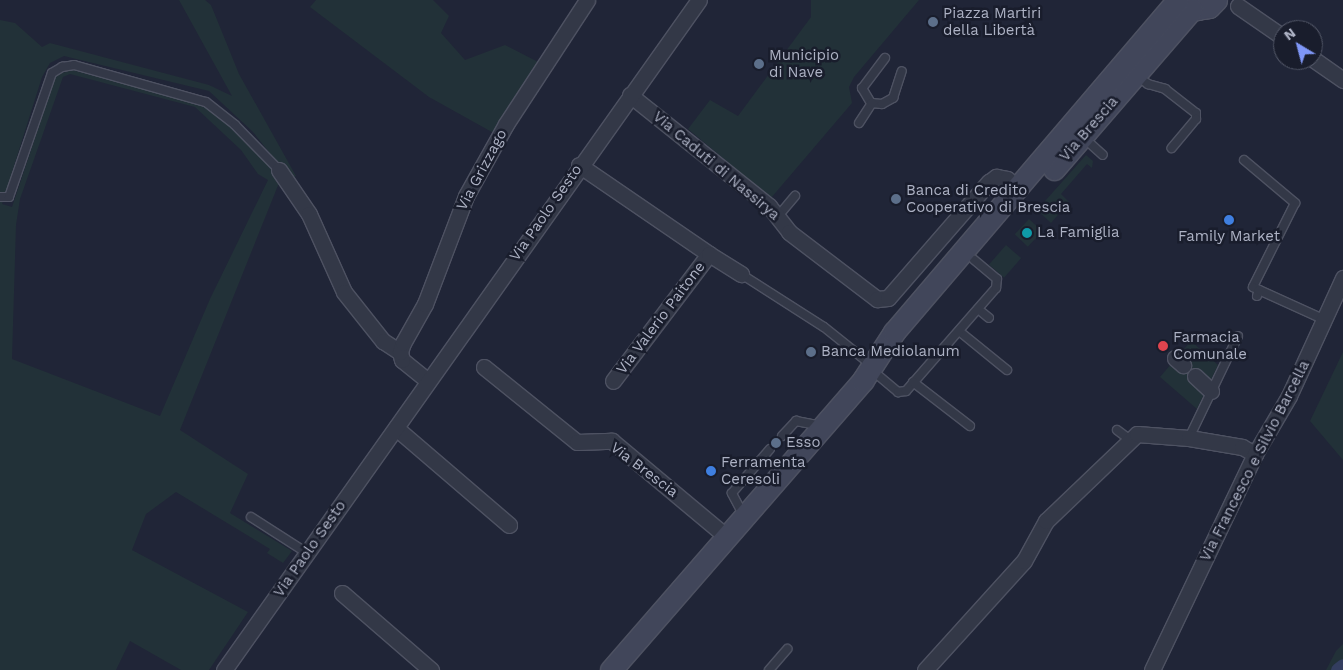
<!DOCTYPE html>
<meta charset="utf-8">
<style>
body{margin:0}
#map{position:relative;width:1343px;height:670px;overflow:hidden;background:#202537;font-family:"Work Sans",sans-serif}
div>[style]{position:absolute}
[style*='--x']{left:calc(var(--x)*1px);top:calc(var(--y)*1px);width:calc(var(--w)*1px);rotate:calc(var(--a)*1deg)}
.green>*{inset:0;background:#223138;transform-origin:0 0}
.canal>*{height:15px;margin:-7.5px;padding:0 7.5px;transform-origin:7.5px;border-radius:7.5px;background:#333d5f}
.roads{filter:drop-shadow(1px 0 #4e5262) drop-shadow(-1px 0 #4e5262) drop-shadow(0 1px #4e5262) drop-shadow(0 -1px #4e5262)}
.lane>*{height:8px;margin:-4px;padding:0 4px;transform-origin:4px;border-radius:4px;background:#333847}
.street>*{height:15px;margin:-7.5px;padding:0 7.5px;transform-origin:7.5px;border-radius:7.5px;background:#333847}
.secondary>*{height:21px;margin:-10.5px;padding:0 10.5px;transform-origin:10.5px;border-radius:10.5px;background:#41465a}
.dots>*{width:14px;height:14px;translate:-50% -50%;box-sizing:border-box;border:2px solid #191d2c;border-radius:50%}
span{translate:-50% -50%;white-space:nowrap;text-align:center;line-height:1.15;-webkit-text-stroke:5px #191d2c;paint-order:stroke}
.poi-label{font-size:15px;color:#adb2c4}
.left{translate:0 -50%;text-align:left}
.street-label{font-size:15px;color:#adb2c4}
.north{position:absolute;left:1273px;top:20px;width:50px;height:50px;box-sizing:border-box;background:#191d2c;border:1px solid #545969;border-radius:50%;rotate:323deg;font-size:14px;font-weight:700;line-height:20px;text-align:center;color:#adb2c4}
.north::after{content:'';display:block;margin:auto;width:18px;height:22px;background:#7f97f7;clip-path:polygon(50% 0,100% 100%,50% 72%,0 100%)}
</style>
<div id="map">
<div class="green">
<div style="clip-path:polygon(evenodd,179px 0,205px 0,211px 5px,239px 74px,296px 176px,290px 179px,253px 132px,209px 91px,64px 56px,50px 63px,42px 77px,2px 204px,12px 207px,56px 75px,72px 70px,202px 105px,229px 123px,271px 169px,279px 183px,180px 430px,248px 474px,230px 513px,292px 551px,283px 563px,267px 553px,270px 549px,176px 492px,146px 514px,132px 550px,248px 612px,209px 670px,181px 670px,130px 641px,116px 670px,0 670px,0 20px,15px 23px,42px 47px,50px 43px,209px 85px,232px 96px,179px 0,70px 74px,195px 107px,241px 150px,258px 174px,268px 180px,210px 299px,160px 416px,12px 359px,16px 225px,20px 199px,63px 77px,70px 74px)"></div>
<div style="clip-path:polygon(316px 0,433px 0,449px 16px,441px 33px,465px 60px,505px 45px,544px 65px,499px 136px,429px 97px,310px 7px)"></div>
<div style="clip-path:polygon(811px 0,919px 0,854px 77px,849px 87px,852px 103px,771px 198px,688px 129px,710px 100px,738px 116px,811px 17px)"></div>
<div style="clip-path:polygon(1086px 155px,1093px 161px,1092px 168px,1087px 164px,1061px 194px,1069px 202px,1051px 223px,1037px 210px)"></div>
<div style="left:1029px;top:219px;width:18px;height:21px;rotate:43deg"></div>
<div style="left:1006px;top:245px;width:20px;height:26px;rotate:41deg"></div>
<div style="clip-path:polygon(1191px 341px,1218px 365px,1197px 409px,1160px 377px)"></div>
<div style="clip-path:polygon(1343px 352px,1343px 460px,1310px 421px)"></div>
<div style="clip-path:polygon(1343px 644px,1343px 670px,1326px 670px,1336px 651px)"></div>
</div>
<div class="canal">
<div style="--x:1338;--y:670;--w:6;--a:-39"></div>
</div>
<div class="roads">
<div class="lane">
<div style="--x:885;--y:58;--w:38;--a:127"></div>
<div style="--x:862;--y:88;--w:17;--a:59"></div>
<div style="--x:871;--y:103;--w:11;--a:5"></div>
<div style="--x:882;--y:104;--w:13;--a:-29"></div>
<div style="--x:893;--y:98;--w:28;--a:-72"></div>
<div style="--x:1137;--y:76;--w:14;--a:36"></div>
<div style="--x:1148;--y:84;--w:18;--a:16"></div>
<div style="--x:1165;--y:89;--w:39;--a:38"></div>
<div style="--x:1196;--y:113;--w:6;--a:90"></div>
<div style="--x:1196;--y:119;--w:38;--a:130"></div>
<div style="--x:859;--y:123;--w:24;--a:-57"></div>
<div style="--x:1084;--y:138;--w:25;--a:42"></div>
<div style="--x:1244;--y:160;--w:67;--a:40.1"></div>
<div style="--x:1295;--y:203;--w:94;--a:116.6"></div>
<div style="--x:1253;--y:287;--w:7;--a:27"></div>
<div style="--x:0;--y:197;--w:9;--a:0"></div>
<div style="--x:9;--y:197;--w:131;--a:-70.9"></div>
<div style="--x:52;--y:73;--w:12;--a:-31"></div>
<div style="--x:62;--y:67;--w:12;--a:-9"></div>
<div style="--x:74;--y:65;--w:137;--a:15.7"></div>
<div style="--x:206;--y:102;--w:37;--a:38"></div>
<div style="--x:235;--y:125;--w:63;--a:45.6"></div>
<div style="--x:779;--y:215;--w:25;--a:-50"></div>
<div style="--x:741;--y:274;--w:98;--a:32.6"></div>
<div style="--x:824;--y:327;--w:59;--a:38.8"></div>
<div style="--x:1257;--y:296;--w:6;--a:-72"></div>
<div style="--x:1259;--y:290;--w:72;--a:24.4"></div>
<div style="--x:978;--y:309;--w:14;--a:39"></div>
<div style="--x:959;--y:331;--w:62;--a:39.1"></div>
<div style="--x:873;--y:371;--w:33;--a:40"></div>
<div style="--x:898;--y:392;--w:8;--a:-7"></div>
<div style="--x:906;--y:391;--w:137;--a:-48.9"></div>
<div style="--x:996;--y:288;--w:9;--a:-84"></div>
<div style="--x:997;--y:279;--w:30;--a:-140"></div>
<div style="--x:913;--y:382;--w:72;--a:37.7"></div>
<div style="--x:1117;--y:430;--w:15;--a:37"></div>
<div style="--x:782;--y:436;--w:21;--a:-47"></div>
<div style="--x:796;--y:421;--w:25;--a:11"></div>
<div style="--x:1189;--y:438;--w:113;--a:-64.3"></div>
<div style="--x:744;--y:516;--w:26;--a:-118"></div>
<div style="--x:732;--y:493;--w:58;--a:-49.2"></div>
<div style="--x:251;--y:517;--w:67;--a:32.7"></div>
<div style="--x:769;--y:670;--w:28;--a:-49"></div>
</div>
<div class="street">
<div style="--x:1238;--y:6;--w:55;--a:34.6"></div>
<div style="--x:1313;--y:59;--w:37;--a:35"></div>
<div style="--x:630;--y:95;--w:178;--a:38.6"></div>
<div style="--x:769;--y:206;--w:33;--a:52"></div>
<div style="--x:789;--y:232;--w:111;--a:37.3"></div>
<div style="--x:877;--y:299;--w:11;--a:-5"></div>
<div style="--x:888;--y:298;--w:154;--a:-49"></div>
<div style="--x:989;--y:182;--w:9;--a:-36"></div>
<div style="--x:996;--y:177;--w:11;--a:10"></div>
<div style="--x:1007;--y:179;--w:16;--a:40"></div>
<div style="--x:579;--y:165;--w:158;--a:34.4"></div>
<div style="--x:709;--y:254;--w:159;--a:127.1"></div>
<div style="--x:279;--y:170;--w:53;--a:55.7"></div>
<div style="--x:309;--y:214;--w:85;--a:65.8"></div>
<div style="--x:344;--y:292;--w:63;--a:51.5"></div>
<div style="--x:383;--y:341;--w:20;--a:33"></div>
<div style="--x:709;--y:254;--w:38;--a:32"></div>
<div style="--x:1175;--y:358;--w:11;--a:41"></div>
<div style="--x:484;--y:367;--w:119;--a:38.9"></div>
<div style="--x:577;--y:442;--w:35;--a:-2"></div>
<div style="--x:612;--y:441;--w:150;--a:39.9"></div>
<div style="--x:1195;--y:376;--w:22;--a:43"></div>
<div style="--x:428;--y:381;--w:33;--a:-141"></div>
<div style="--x:402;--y:360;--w:8;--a:-104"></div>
<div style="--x:400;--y:352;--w:9;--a:-72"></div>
<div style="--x:403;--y:343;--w:45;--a:-60.6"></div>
<div style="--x:425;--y:304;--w:116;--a:-69.2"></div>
<div style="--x:466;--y:196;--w:82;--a:-60.9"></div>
<div style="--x:506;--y:124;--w:148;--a:-56.8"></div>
<div style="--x:396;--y:428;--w:149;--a:40.6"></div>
<div style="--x:342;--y:593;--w:118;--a:40.9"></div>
<div style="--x:224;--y:670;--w:821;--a:-54.67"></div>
<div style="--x:925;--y:670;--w:147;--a:-47.8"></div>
<div style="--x:1024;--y:561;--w:46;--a:-61.2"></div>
<div style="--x:1046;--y:521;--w:126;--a:-43.7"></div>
<div style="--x:1137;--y:434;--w:52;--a:4.4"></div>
<div style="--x:1189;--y:438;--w:54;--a:9.6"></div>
<div style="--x:1242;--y:447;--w:15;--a:28"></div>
<div style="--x:1152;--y:670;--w:239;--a:-64.5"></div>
<div style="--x:1255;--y:454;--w:67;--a:-59.6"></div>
<div style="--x:1289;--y:396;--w:130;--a:-65.4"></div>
</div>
<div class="secondary">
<div style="--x:1182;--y:2;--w:17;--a:25"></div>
<div style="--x:1197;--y:9;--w:12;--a:-9"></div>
<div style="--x:1209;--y:7;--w:10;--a:-45"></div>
<div style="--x:1054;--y:169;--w:211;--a:-49.2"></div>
<div style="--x:611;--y:670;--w:384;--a:-49"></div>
<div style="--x:863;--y:380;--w:57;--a:-57.1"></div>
<div style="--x:894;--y:332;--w:437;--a:-49.5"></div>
</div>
</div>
<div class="dots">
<div style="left:933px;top:22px;background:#5c6f8a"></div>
<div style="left:759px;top:64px;background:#5c6f8a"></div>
<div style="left:896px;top:199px;background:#5c6f8a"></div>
<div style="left:1229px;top:220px;background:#3f7fe0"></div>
<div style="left:1027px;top:233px;background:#0f9aa8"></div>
<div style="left:1163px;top:346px;background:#e0444e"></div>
<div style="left:811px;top:352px;background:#5c6f8a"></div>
<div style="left:776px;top:443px;background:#5c6f8a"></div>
<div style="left:711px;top:471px;background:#3f7fe0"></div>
</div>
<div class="poi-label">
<span class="left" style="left:943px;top:22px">Piazza Martiri<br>della Libertà</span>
<span class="left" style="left:769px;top:64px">Municipio<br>di Nave</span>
<span class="left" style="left:906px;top:199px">Banca di Credito<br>Cooperativo di Brescia</span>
<span class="left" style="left:1037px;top:233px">La Famiglia</span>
<span style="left:1229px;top:237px">Family Market</span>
<span class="left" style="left:1173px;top:346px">Farmacia<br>Comunale</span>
<span class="left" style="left:821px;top:352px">Banca Mediolanum</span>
<span class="left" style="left:786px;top:443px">Esso</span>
<span class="left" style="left:721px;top:471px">Ferramenta<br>Ceresoli</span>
</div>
<div class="street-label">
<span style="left:1089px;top:129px;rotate:-49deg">Via Brescia</span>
<span style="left:716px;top:166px;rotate:40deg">Via Caduti di Nassirya</span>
<span style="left:482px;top:170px;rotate:-62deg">Via Grizzago</span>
<span style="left:546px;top:213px;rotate:-55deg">Via Paolo Sesto</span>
<span style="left:661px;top:318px;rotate:-53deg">Via Valerio Paitone</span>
<span style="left:1255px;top:461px;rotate:-63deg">Via Francesco e Silvio Barcella</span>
<span style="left:644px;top:470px;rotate:37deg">Via Brescia</span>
<span style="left:310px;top:549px;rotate:-55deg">Via Paolo Sesto</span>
</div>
<div class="north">N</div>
</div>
